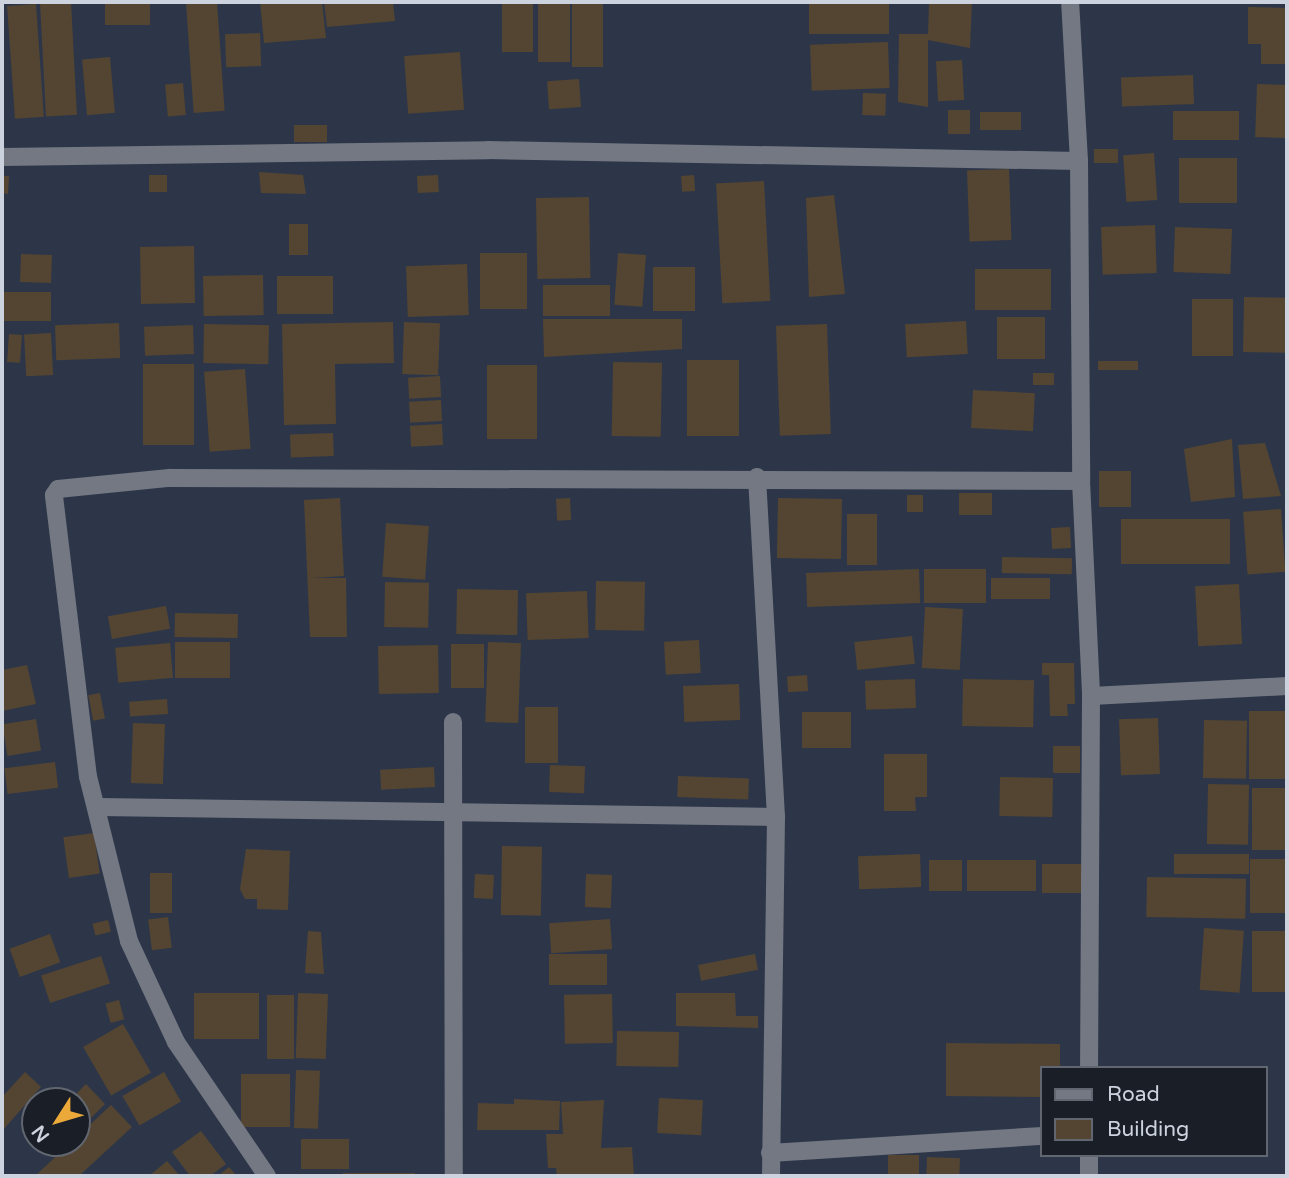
<!DOCTYPE html>
<style>
body{margin:0}
#map{position:relative;width:1289px;height:1178px;overflow:hidden;background:#2d3649;font-family:"Varela Round",sans-serif}
div>[style]{position:absolute}
[style*='--x']{left:calc(var(--x)*1px);top:calc(var(--y)*1px);width:calc(var(--w)*1px);rotate:calc(var(--a)*1deg)}
.building>*{inset:0;background:#534531;transform-origin:0 0}
.minor>*{height:18px;margin:-9px;padding:0 9px;transform-origin:9px;border-radius:9px;background:#737882}
span{translate:-50% -50%;white-space:nowrap;text-align:center;line-height:1.15;-webkit-text-stroke:5px #1a1e27;paint-order:stroke}
.frame{position:absolute;inset:0;border:4px solid #ccd2de;pointer-events:none}
.legend{position:absolute;left:1040px;top:1066px;width:228px;height:91px;box-sizing:border-box;background:#1a1e27;border:2px solid #616670;margin:0;padding:9px 12px;list-style:none;font-size:21px;color:#ccd2de}
.legend li{display:flex;align-items:center;gap:14px;height:35px}
.legend b{width:35px;border:2px solid #616670}
.north{position:absolute;left:21px;top:1087px;width:70px;height:70px;box-sizing:border-box;background:#1a1e27;border:2px solid #616670;border-radius:50%;rotate:233deg;font-size:19px;font-weight:700;line-height:28px;text-align:center;color:#ccd2de}
.north::after{content:'';display:block;margin:auto;width:24px;height:32px;background:#eba93a;clip-path:polygon(50% 0,100% 100%,50% 72%,0 100%)}
</style>
<div id="map">
<div class="building">
<div style="left:71px;top:2px;width:113px;height:31px;rotate:87deg"></div>
<div style="left:105px;top:2px;width:45px;height:23px"></div>
<div style="left:217px;top:2px;width:109px;height:31px;rotate:86deg"></div>
<div style="clip-path:polygon(260px 2px,322px 2px,326px 38px,264px 43px)"></div>
<div style="clip-path:polygon(324px 2px,393px 2px,395px 21px,327px 27px)"></div>
<div style="left:502px;top:2px;width:31px;height:50px"></div>
<div style="left:538px;top:2px;width:32px;height:60px"></div>
<div style="left:572px;top:2px;width:31px;height:65px"></div>
<div style="left:809px;top:2px;width:80px;height:32px"></div>
<div style="clip-path:polygon(929px 2px,972px 2px,970px 48px,928px 40px,928px 107px,898px 102px,899px 34px,928px 34px)"></div>
<div style="left:36px;top:4px;width:113px;height:29px;rotate:86deg"></div>
<div style="clip-path:polygon(1248px 7px,1287px 8px,1287px 64px,1261px 64px,1261px 44px,1248px 44px)"></div>
<div style="left:260px;top:33px;width:33px;height:35px;rotate:88deg"></div>
<div style="left:888px;top:42px;width:46px;height:78px;rotate:88deg"></div>
<div style="left:460px;top:52px;width:58px;height:56px;rotate:86deg"></div>
<div style="left:110px;top:57px;width:56px;height:28px;rotate:85deg"></div>
<div style="left:962px;top:60px;width:40px;height:26px;rotate:87deg"></div>
<div style="left:1193px;top:75px;width:29px;height:72px;rotate:88deg"></div>
<div style="left:579px;top:79px;width:28px;height:32px;rotate:86deg"></div>
<div style="left:183px;top:83px;width:32px;height:18px;rotate:85deg"></div>
<div style="left:1257px;top:84px;width:30px;height:53px;rotate:2deg"></div>
<div style="left:863px;top:93px;width:23px;height:22px;rotate:2deg"></div>
<div style="left:948px;top:110px;width:22px;height:24px"></div>
<div style="left:1239px;top:111px;width:29px;height:66px;rotate:90deg"></div>
<div style="left:1021px;top:112px;width:18px;height:41px;rotate:90deg"></div>
<div style="left:294px;top:125px;width:33px;height:17px"></div>
<div style="left:1118px;top:149px;width:14px;height:24px;rotate:90deg"></div>
<div style="left:1154px;top:153px;width:47px;height:31px;rotate:86deg"></div>
<div style="left:1179px;top:158px;width:58px;height:45px"></div>
<div style="left:1009px;top:169px;width:71px;height:42px;rotate:88deg"></div>
<div style="clip-path:polygon(259px 172px,303px 175px,306px 194px,261px 193px)"></div>
<div style="left:149px;top:175px;width:18px;height:17px"></div>
<div style="left:438px;top:175px;width:17px;height:21px;rotate:87deg"></div>
<div style="left:694px;top:175px;width:16px;height:13px;rotate:86deg"></div>
<div style="clip-path:polygon(2px 176px,9px 176px,8px 194px,2px 193px)"></div>
<div style="left:764px;top:181px;width:120px;height:48px;rotate:87deg"></div>
<div style="clip-path:polygon(834px 195px,845px 294px,809px 297px,806px 198px)"></div>
<div style="left:589px;top:197px;width:81px;height:53px;rotate:89deg"></div>
<div style="left:289px;top:224px;width:19px;height:31px"></div>
<div style="left:1155px;top:225px;width:48px;height:54px;rotate:88deg"></div>
<div style="left:1175px;top:227px;width:57px;height:45px;rotate:2deg"></div>
<div style="left:194px;top:246px;width:57px;height:54px;rotate:89deg"></div>
<div style="left:480px;top:253px;width:47px;height:56px"></div>
<div style="left:618px;top:253px;width:28px;height:52px;rotate:4deg"></div>
<div style="left:21px;top:254px;width:31px;height:28px;rotate:2deg"></div>
<div style="left:467px;top:264px;width:51px;height:61px;rotate:88deg"></div>
<div style="left:653px;top:267px;width:42px;height:44px"></div>
<div style="left:975px;top:269px;width:76px;height:41px"></div>
<div style="left:263px;top:275px;width:40px;height:60px;rotate:89deg"></div>
<div style="left:277px;top:276px;width:56px;height:38px"></div>
<div style="left:610px;top:285px;width:31px;height:67px;rotate:90deg"></div>
<div style="left:2px;top:292px;width:49px;height:29px"></div>
<div style="left:1244px;top:297px;width:43px;height:55px;rotate:1deg"></div>
<div style="left:1192px;top:299px;width:41px;height:57px"></div>
<div style="left:997px;top:317px;width:48px;height:42px"></div>
<div style="clip-path:polygon(543px 319px,682px 319px,682px 349px,544px 357px)"></div>
<div style="left:966px;top:321px;width:33px;height:61px;rotate:87deg"></div>
<div style="clip-path:polygon(393px 322px,394px 363px,335px 364px,336px 424px,284px 425px,282px 324px)"></div>
<div style="left:404px;top:322px;width:36px;height:52px;rotate:2deg"></div>
<div style="left:119px;top:323px;width:35px;height:64px;rotate:88deg"></div>
<div style="left:204px;top:324px;width:65px;height:39px;rotate:1deg"></div>
<div style="left:827px;top:324px;width:110px;height:51px;rotate:88deg"></div>
<div style="left:193px;top:325px;width:29px;height:49px;rotate:88deg"></div>
<div style="left:51px;top:333px;width:42px;height:27px;rotate:87deg"></div>
<div style="left:9px;top:334px;width:13px;height:28px;rotate:4deg"></div>
<div style="left:687px;top:360px;width:52px;height:76px"></div>
<div style="left:1138px;top:361px;width:9px;height:40px;rotate:90deg"></div>
<div style="left:613px;top:362px;width:49px;height:74px;rotate:1deg"></div>
<div style="left:143px;top:364px;width:51px;height:81px"></div>
<div style="left:487px;top:365px;width:50px;height:74px"></div>
<div style="left:245px;top:369px;width:80px;height:41px;rotate:86deg"></div>
<div style="left:1033px;top:373px;width:21px;height:12px"></div>
<div style="left:440px;top:376px;width:21px;height:32px;rotate:87deg"></div>
<div style="left:973px;top:390px;width:62px;height:38px;rotate:3deg"></div>
<div style="left:441px;top:400px;width:21px;height:32px;rotate:87deg"></div>
<div style="left:442px;top:424px;width:21px;height:32px;rotate:87deg"></div>
<div style="left:333px;top:433px;width:23px;height:43px;rotate:88deg"></div>
<div style="clip-path:polygon(1232px 439px,1235px 497px,1191px 502px,1184px 449px)"></div>
<div style="clip-path:polygon(1265px 443px,1281px 496px,1243px 499px,1238px 445px)"></div>
<div style="left:1099px;top:471px;width:32px;height:36px"></div>
<div style="left:992px;top:493px;width:22px;height:33px;rotate:90deg"></div>
<div style="left:907px;top:495px;width:16px;height:17px"></div>
<div style="clip-path:polygon(340px 498px,344px 576px,312px 578px,346px 578px,347px 637px,310px 637px,304px 500px)"></div>
<div style="left:570px;top:498px;width:22px;height:14px;rotate:87deg"></div>
<div style="left:778px;top:498px;width:64px;height:60px;rotate:1deg"></div>
<div style="left:1281px;top:509px;width:63px;height:38px;rotate:86deg"></div>
<div style="left:847px;top:514px;width:30px;height:51px"></div>
<div style="left:1121px;top:519px;width:109px;height:45px"></div>
<div style="left:386px;top:523px;width:43px;height:54px;rotate:4deg"></div>
<div style="left:1070px;top:527px;width:21px;height:19px;rotate:87deg"></div>
<div style="left:1002px;top:557px;width:70px;height:16px;rotate:1deg"></div>
<div style="left:919px;top:569px;width:34px;height:113px;rotate:88deg"></div>
<div style="left:924px;top:569px;width:62px;height:34px"></div>
<div style="left:1050px;top:578px;width:21px;height:59px;rotate:90deg"></div>
<div style="left:596px;top:581px;width:49px;height:49px;rotate:1deg"></div>
<div style="left:385px;top:582px;width:44px;height:45px;rotate:1deg"></div>
<div style="left:1239px;top:584px;width:60px;height:44px;rotate:87deg"></div>
<div style="left:457px;top:589px;width:61px;height:45px;rotate:1deg"></div>
<div style="left:587px;top:591px;width:47px;height:61px;rotate:88deg"></div>
<div style="left:166px;top:606px;width:23px;height:59px;rotate:80deg"></div>
<div style="left:925px;top:607px;width:38px;height:61px;rotate:3deg"></div>
<div style="left:175px;top:613px;width:63px;height:24px;rotate:1deg"></div>
<div style="left:912px;top:636px;width:28px;height:58px;rotate:84deg"></div>
<div style="left:699px;top:640px;width:33px;height:35px;rotate:87deg"></div>
<div style="left:175px;top:642px;width:55px;height:36px"></div>
<div style="left:488px;top:642px;width:33px;height:80px;rotate:2deg"></div>
<div style="left:170px;top:643px;width:35px;height:55px;rotate:85deg"></div>
<div style="left:451px;top:644px;width:33px;height:44px"></div>
<div style="left:438px;top:645px;width:48px;height:60px;rotate:89deg"></div>
<div style="clip-path:polygon(1042px 663px,1074px 663px,1075px 704px,1067px 704px,1068px 716px,1050px 716px,1049px 675px,1042px 675px)"></div>
<div style="clip-path:polygon(27px 665px,36px 704px,2px 711px,2px 670px)"></div>
<div style="left:807px;top:675px;width:16px;height:20px;rotate:86deg"></div>
<div style="left:915px;top:679px;width:29px;height:50px;rotate:88deg"></div>
<div style="left:963px;top:679px;width:71px;height:47px;rotate:1deg"></div>
<div style="left:739px;top:684px;width:36px;height:56px;rotate:88deg"></div>
<div style="left:100px;top:693px;width:26px;height:12px;rotate:79deg"></div>
<div style="left:167px;top:699px;width:15px;height:38px;rotate:86deg"></div>
<div style="left:525px;top:707px;width:33px;height:56px"></div>
<div style="left:1287px;top:711px;width:68px;height:38px;rotate:90deg"></div>
<div style="left:802px;top:712px;width:49px;height:36px"></div>
<div style="left:1158px;top:718px;width:56px;height:39px;rotate:88deg"></div>
<div style="left:36px;top:719px;width:32px;height:34px;rotate:81deg"></div>
<div style="left:1204px;top:720px;width:43px;height:58px;rotate:1deg"></div>
<div style="left:133px;top:723px;width:32px;height:60px;rotate:2deg"></div>
<div style="left:1053px;top:746px;width:27px;height:27px"></div>
<div style="clip-path:polygon(884px 754px,927px 754px,927px 797px,915px 797px,916px 811px,884px 811px)"></div>
<div style="left:55px;top:762px;width:26px;height:51px;rotate:83deg"></div>
<div style="left:550px;top:765px;width:35px;height:27px;rotate:2deg"></div>
<div style="left:434px;top:767px;width:20px;height:54px;rotate:87deg"></div>
<div style="left:678px;top:776px;width:71px;height:21px;rotate:2deg"></div>
<div style="left:1000px;top:777px;width:53px;height:39px;rotate:1deg"></div>
<div style="left:1208px;top:784px;width:41px;height:60px;rotate:1deg"></div>
<div style="left:1252px;top:788px;width:35px;height:62px"></div>
<div style="left:94px;top:833px;width:41px;height:31px;rotate:82deg"></div>
<div style="left:502px;top:846px;width:40px;height:69px;rotate:1deg"></div>
<div style="clip-path:polygon(246px 849px,290px 851px,288px 910px,257px 909px,257px 899px,245px 899px,240px 889px)"></div>
<div style="left:920px;top:854px;width:33px;height:62px;rotate:88deg"></div>
<div style="left:1174px;top:854px;width:75px;height:20px"></div>
<div style="left:1250px;top:859px;width:37px;height:54px"></div>
<div style="left:929px;top:860px;width:33px;height:31px"></div>
<div style="left:967px;top:860px;width:69px;height:31px"></div>
<div style="left:1042px;top:864px;width:40px;height:29px"></div>
<div style="left:150px;top:873px;width:22px;height:40px"></div>
<div style="left:475px;top:874px;width:19px;height:24px;rotate:3deg"></div>
<div style="left:586px;top:874px;width:26px;height:33px;rotate:2deg"></div>
<div style="left:1147px;top:877px;width:99px;height:40px;rotate:1deg"></div>
<div style="left:168px;top:917px;width:31px;height:20px;rotate:83deg"></div>
<div style="left:610px;top:919px;width:30px;height:61px;rotate:86deg"></div>
<div style="left:108px;top:920px;width:12px;height:16px;rotate:76deg"></div>
<div style="left:1204px;top:928px;width:40px;height:62px;rotate:4deg"></div>
<div style="clip-path:polygon(308px 931px,321px 932px,324px 974px,305px 973px)"></div>
<div style="left:1287px;top:931px;width:61px;height:35px;rotate:90deg"></div>
<div style="left:50px;top:934px;width:30px;height:43px;rotate:70deg"></div>
<div style="left:549px;top:954px;width:58px;height:31px"></div>
<div style="left:755px;top:954px;width:16px;height:58px;rotate:79deg"></div>
<div style="left:101px;top:956px;width:29px;height:63px;rotate:72deg"></div>
<div style="left:194px;top:993px;width:65px;height:46px"></div>
<div style="left:298px;top:993px;width:30px;height:65px;rotate:2deg"></div>
<div style="clip-path:polygon(676px 993px,735px 993px,736px 1016px,758px 1016px,758px 1028px,676px 1026px)"></div>
<div style="left:612px;top:994px;width:49px;height:48px;rotate:89deg"></div>
<div style="left:267px;top:995px;width:27px;height:64px"></div>
<div style="left:119px;top:1000px;width:20px;height:14px;rotate:75deg"></div>
<div style="left:123px;top:1024px;width:56px;height:46px;rotate:60deg"></div>
<div style="left:617px;top:1031px;width:62px;height:35px;rotate:1deg"></div>
<div style="clip-path:polygon(946px 1043px,1060px 1044px,1060px 1068px,1042px 1068px,1042px 1097px,946px 1096px)"></div>
<div style="left:296px;top:1070px;width:24px;height:58px;rotate:2deg"></div>
<div style="clip-path:polygon(25px 1072px,41px 1087px,2px 1131px,2px 1097px)"></div>
<div style="left:164px;top:1072px;width:34px;height:48px;rotate:60deg"></div>
<div style="left:241px;top:1074px;width:49px;height:53px"></div>
<div style="clip-path:polygon(86px 1084px,105px 1104px,77px 1132px,77px 1101px,69px 1101px)"></div>
<div style="left:659px;top:1098px;width:44px;height:35px;rotate:3deg"></div>
<div style="clip-path:polygon(514px 1099px,560px 1101px,559px 1130px,477px 1130px,478px 1103px,514px 1104px)"></div>
<div style="clip-path:polygon(604px 1100px,601px 1148px,632px 1147px,634px 1176px,557px 1176px,556px 1168px,548px 1168px,546px 1134px,563px 1134px,561px 1102px)"></div>
<div style="clip-path:polygon(111px 1105px,132px 1127px,79px 1176px,35px 1176px)"></div>
<div style="clip-path:polygon(201px 1131px,226px 1164px,210px 1176px,190px 1176px,172px 1152px)"></div>
<div style="left:349px;top:1139px;width:30px;height:48px;rotate:90deg"></div>
<div style="left:888px;top:1155px;width:31px;height:21px"></div>
<div style="left:927px;top:1157px;width:33px;height:19px;rotate:2deg"></div>
<div style="clip-path:polygon(167px 1161px,180px 1176px,149px 1176px)"></div>
<div style="clip-path:polygon(229px 1167px,237px 1176px,218px 1176px)"></div>
<div style="left:343px;top:1173px;width:72px;height:3px"></div>
</div>
<div class="minor">
<div style="--x:2;--y:157;--w:486;--a:-0.8"></div>
<div style="--x:488;--y:150;--w:591;--a:1.07"></div>
<div style="--x:1079;--y:161;--w:159;--a:-93.2"></div>
<div style="--x:1079;--y:161;--w:320;--a:89.6"></div>
<div style="--x:1081;--y:481;--w:215;--a:87.3"></div>
<div style="--x:1091;--y:696;--w:372;--a:90.3"></div>
<div style="--x:757;--y:477;--w:341;--a:86.8"></div>
<div style="--x:776;--y:817;--w:359;--a:90.8"></div>
<div style="--x:1091;--y:696;--w:196;--a:-2.9"></div>
<div style="--x:453;--y:722;--w:454;--a:89.9"></div>
<div style="--x:100;--y:807;--w:676;--a:0.85"></div>
<div style="--x:770;--y:1153;--w:273;--a:-3.6"></div>
<div style="--x:1089;--y:1155;--w:21;--a:90"></div>
<div style="--x:267;--y:1176;--w:162;--a:-124.2"></div>
<div style="--x:176;--y:1042;--w:111;--a:-115"></div>
<div style="--x:129;--y:941;--w:169;--a:-104"></div>
<div style="--x:88;--y:777;--w:284;--a:-96.9"></div>
<div style="--x:54;--y:495;--w:7;--a:-56"></div>
<div style="--x:58;--y:489;--w:112;--a:-5.7"></div>
<div style="--x:169;--y:478;--w:912;--a:0.19"></div>
</div>
<div class="frame"></div>
<ul class="legend">
<li><b style="height:9px;background:#737882"></b>Road</li>
<li><b style="height:19px;background:#534531"></b>Building</li>
</ul>
<div class="north">N</div>
</div>
